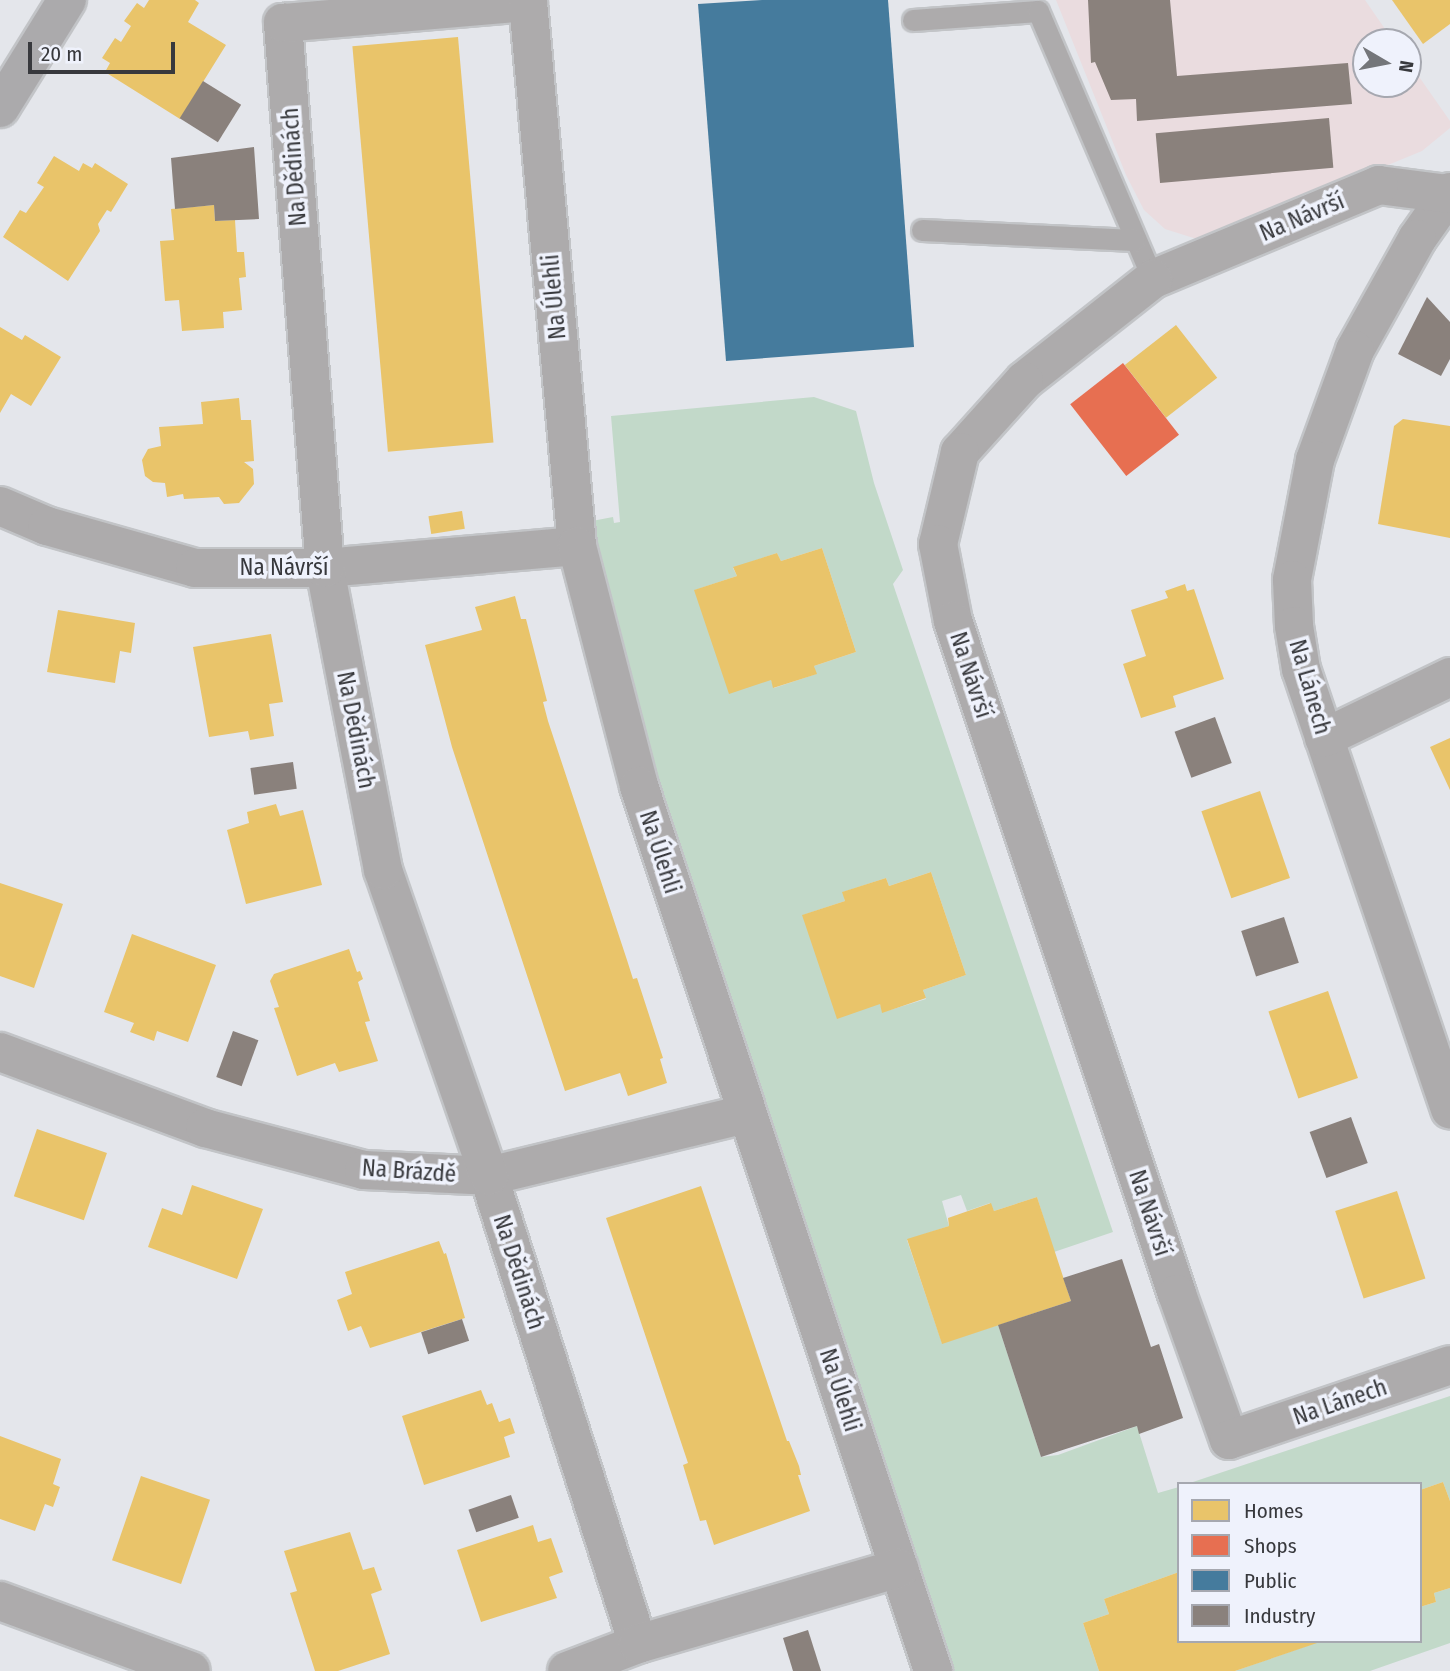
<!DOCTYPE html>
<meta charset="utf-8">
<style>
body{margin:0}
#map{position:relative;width:1450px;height:1671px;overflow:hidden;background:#e4e6eb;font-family:"Fira Sans Condensed",sans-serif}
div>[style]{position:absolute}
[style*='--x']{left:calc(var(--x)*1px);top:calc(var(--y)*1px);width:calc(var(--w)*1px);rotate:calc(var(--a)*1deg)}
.industrial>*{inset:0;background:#eadcdf}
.green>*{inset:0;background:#c2d9c9}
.homes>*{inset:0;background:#e9c46a;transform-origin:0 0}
.shops>*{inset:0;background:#e76f51;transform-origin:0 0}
.public>*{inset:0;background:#457b9d}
.industry>*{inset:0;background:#8a817c;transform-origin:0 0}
.roads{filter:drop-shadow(2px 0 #c2c4c7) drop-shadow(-2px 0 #c2c4c7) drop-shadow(0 2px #c2c4c7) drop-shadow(0 -2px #c2c4c7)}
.lane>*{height:21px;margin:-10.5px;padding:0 10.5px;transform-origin:10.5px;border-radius:10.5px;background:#adabac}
.street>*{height:38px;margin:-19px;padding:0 19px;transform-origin:19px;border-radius:19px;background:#adabac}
.secondary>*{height:38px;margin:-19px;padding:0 19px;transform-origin:19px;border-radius:19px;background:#abaaac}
span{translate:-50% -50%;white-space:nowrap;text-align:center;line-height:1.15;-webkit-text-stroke:7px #eff2fc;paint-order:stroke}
.street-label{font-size:23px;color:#38393d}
.legend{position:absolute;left:1177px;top:1482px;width:245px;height:161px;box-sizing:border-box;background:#eff2fc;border:2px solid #a6a8b0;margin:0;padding:9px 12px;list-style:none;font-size:21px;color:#38393d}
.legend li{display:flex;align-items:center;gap:14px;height:35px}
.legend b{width:35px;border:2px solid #a6a8b0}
.north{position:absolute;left:1352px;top:28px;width:70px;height:70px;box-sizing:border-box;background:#eff2fc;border:2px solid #a6a8b0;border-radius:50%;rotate:100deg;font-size:19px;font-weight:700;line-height:28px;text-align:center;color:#38393d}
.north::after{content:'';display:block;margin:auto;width:24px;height:32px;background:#74767a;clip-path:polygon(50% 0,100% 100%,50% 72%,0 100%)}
.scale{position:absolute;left:28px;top:42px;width:147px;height:32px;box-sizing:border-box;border:4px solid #38393d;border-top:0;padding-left:9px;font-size:21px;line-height:24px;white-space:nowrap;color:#38393d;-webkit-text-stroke:5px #eff2fc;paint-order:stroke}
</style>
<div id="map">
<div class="industrial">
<div style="clip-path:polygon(1056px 0,1365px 0,1394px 42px,1366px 42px,1366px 84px,1408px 84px,1408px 61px,1450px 121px,1450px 128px,1422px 151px,1203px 241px,1165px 229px,1144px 210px,1126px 175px)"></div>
</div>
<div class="green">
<div style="clip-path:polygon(evenodd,814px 397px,856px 411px,874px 483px,903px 570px,893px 584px,1113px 1232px,1054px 1252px,1037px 1197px,994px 1211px,990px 1203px,967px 1211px,961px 1195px,942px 1201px,949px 1226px,907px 1240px,942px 1343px,998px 1325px,1041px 1457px,1058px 1455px,1137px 1426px,1158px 1493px,1179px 1487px,1179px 1572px,1104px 1599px,1109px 1614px,1083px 1623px,1099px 1671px,945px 1671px,678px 867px,615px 647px,592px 521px,613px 517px,614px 523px,620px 522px,611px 416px,814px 397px,822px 548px,856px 652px,814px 666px,816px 674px,774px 688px,771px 680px,695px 590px,737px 576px,733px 568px,777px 553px,781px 561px,822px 548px,814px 397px,931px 872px,966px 975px,923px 990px,926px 999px,883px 1012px,880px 1004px,803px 915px,845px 901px,843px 892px,886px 878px,889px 886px,931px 872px)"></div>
<div style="clip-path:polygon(1450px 1396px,1450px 1501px,1443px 1482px,1420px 1490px,1420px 1484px,1187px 1484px)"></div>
<div style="clip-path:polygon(1450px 1588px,1450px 1643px,1370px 1671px,1235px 1671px,1321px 1641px,1420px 1641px,1420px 1607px,1436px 1602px,1434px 1593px)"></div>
</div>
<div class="homes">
<div style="clip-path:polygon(149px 0,195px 0,199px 3px,188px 22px,226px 45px,180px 119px,105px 72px,110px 63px,102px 58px,115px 38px,121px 42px,131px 26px,124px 21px,137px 3px,144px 8px)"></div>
<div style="clip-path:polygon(1392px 0,1450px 0,1450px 24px,1423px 44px)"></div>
<div style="left:458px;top:37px;width:407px;height:106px;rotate:85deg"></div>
<div style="clip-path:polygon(54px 156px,79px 171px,83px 163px,92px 168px,95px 163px,128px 184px,111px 212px,107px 210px,98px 224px,100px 231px,68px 281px,3px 237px,20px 210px,26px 213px,44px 187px,37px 183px)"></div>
<div style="clip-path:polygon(214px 205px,215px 221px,235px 220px,237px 252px,244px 252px,246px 277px,239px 278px,242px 310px,223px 312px,224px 328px,182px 331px,179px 300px,165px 301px,160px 241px,174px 240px,171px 209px)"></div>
<div style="left:1176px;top:325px;width:67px;height:65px;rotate:52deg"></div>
<div style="clip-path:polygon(0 327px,22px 340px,25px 335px,61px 357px,31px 406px,11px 394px,0 413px)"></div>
<div style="clip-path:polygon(239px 398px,241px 420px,251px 420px,254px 461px,244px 462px,253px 469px,254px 484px,239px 503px,224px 504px,219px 497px,184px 499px,183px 494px,167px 497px,165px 483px,153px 482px,145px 476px,142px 460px,148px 449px,161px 446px,159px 427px,203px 424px,201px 402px)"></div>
<div style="clip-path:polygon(1403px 419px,1450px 426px,1450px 538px,1378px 524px,1394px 426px)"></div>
<div style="left:462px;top:511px;width:18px;height:34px;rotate:81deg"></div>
<div style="clip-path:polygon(822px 548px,856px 652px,814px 666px,817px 674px,773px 688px,771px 680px,729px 694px,694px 590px,737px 576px,733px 567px,777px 553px,781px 561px)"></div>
<div style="clip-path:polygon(1185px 584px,1187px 591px,1194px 589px,1224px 679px,1173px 696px,1176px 707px,1141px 718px,1123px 664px,1146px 656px,1131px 610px,1168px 598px,1165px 591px)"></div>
<div style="clip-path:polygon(515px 596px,521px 619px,526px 619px,547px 701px,543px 702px,548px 721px,627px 960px,633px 979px,637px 978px,663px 1058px,660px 1059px,667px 1083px,628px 1096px,620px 1073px,565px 1091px,452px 747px,425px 645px,482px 630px,475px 607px)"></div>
<div style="clip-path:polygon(58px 610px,135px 623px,131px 653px,120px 651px,115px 683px,47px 672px)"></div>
<div style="clip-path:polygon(271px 634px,283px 702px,269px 704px,274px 736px,250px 740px,248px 731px,209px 737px,193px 647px)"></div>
<div style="clip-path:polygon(1450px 738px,1450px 790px,1430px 747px)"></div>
<div style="left:1260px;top:791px;width:92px;height:62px;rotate:71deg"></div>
<div style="clip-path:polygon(276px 804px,280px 816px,303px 810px,322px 885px,246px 904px,227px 830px,249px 823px,247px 812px)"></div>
<div style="clip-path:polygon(931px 872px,966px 975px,923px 990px,926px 998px,882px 1013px,880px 1004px,837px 1019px,802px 915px,845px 901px,842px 892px,886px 878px,889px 886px)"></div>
<div style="clip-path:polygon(0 883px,63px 904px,34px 988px,0 976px)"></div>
<div style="clip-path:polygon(132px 934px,216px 965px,188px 1042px,157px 1031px,154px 1041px,130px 1032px,134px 1023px,104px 1012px)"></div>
<div style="clip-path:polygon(349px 949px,357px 972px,360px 971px,363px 979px,358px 982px,370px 1021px,365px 1022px,378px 1061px,339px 1072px,335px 1063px,297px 1076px,274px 1008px,279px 1007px,270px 981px,274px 974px)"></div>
<div style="left:1328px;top:991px;width:92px;height:63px;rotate:71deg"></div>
<div style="left:37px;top:1129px;width:74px;height:71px;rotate:19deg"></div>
<div style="clip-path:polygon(192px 1185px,263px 1209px,237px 1279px,148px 1247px,162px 1208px,182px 1215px)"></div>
<div style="clip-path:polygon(701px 1186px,787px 1441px,789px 1441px,799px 1466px,801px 1475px,798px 1475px,810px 1511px,714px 1545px,706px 1520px,700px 1521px,683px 1465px,688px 1463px,606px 1218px)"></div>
<div style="left:1397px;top:1191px;width:92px;height:65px;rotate:72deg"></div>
<div style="clip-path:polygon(1037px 1197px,1071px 1301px,942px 1344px,907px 1239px,949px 1226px,948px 1218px,991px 1203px,994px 1211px)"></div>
<div style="clip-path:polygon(439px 1241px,444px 1254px,446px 1253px,465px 1318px,370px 1348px,361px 1326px,348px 1331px,337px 1300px,352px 1294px,345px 1272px)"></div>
<div style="clip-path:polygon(481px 1390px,487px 1405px,492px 1403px,499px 1422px,510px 1418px,515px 1433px,504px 1437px,510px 1457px,424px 1485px,402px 1416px)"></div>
<div style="clip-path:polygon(0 1436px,61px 1459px,53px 1484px,60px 1487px,53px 1507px,45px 1504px,35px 1531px,0 1519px)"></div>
<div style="left:141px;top:1476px;width:73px;height:89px;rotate:19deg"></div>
<div style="clip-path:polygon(1443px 1482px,1450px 1501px,1450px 1588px,1434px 1593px,1436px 1602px,1420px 1607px,1420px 1490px)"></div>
<div style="clip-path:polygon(533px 1525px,538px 1542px,551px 1538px,563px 1572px,549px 1577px,557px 1598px,481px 1622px,457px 1550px)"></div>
<div style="clip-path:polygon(350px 1532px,363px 1570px,374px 1567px,382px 1590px,371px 1594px,390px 1654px,338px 1671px,315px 1671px,290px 1593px,297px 1591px,284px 1551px)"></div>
<div style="clip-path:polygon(1179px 1572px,1179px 1641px,1320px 1642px,1235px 1671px,1099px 1671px,1083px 1623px,1109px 1614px,1104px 1599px)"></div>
</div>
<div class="shops">
<div style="left:1123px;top:363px;width:91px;height:67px;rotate:52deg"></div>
</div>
<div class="public">
<div style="clip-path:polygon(762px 0,888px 0,914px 347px,726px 361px,698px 4px)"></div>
</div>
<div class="industry">
<div style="clip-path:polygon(1088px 0,1170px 0,1177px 76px,1348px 63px,1352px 104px,1137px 121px,1136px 99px,1111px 100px,1095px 62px,1091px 63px)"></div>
<div style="left:203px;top:81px;width:45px;height:44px;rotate:32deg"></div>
<div style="left:1329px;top:118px;width:50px;height:174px;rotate:85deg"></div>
<div style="clip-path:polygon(254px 147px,259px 219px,215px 221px,214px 205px,175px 209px,171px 158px)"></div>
<div style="clip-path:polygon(1427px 297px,1450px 322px,1450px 359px,1441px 376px,1398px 354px)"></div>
<div style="left:1215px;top:717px;width:49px;height:43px;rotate:70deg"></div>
<div style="left:293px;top:762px;width:27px;height:43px;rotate:82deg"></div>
<div style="left:1284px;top:917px;width:48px;height:45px;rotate:72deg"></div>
<div style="left:233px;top:1031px;width:27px;height:49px;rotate:20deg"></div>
<div style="left:1351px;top:1117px;width:49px;height:44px;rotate:70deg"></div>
<div style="clip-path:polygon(1122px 1259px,1151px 1347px,1159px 1344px,1183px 1418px,1139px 1434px,1137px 1426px,1041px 1457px,998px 1325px,1071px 1301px,1063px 1278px)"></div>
<div style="left:462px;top:1319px;width:23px;height:43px;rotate:72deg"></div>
<div style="left:511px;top:1495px;width:24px;height:45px;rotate:71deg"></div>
<div style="clip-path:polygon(808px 1630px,821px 1671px,793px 1671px,783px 1638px)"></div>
</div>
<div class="roads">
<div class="lane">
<div style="--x:913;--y:20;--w:125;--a:-4.1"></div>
<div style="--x:1038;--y:11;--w:292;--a:66.8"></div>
<div style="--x:922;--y:230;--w:212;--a:2.7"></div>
</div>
<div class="street">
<div style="--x:1450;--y:192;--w:57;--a:125.1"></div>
<div style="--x:1417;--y:239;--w:127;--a:119.2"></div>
<div style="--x:1355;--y:350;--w:117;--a:110"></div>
<div style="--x:1315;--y:460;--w:122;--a:100.9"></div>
<div style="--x:1292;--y:580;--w:46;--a:87.5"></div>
<div style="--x:1294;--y:626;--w:44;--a:80.8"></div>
<div style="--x:1301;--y:669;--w:465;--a:71.3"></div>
<div style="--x:1448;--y:194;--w:70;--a:-172.6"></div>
<div style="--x:1379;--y:185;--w:245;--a:157.4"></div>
<div style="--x:1153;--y:279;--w:164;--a:141.7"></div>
<div style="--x:1024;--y:381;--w:96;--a:132"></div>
<div style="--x:960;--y:452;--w:95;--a:103.4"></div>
<div style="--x:938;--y:544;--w:78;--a:79"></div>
<div style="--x:953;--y:621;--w:709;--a:71.59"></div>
<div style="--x:1177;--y:1294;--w:155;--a:70.4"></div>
<div style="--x:1229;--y:1440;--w:233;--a:-18.7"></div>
<div style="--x:0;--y:506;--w:51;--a:23.1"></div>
<div style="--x:47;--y:526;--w:154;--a:15.8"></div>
<div style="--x:195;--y:568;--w:130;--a:0"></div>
<div style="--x:325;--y:568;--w:253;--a:-5"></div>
<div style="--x:1324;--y:738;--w:140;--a:-25.8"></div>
<div style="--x:0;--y:1052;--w:219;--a:20.3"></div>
<div style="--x:205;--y:1128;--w:164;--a:14.8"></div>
<div style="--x:364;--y:1170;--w:125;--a:2.7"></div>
<div style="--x:489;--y:1176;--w:264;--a:-13.6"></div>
<div style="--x:0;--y:1601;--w:203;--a:20.1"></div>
<div style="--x:638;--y:1644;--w:491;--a:-107.7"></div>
<div style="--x:489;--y:1176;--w:324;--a:-109.1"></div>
<div style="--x:383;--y:870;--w:308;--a:-100.9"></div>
<div style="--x:325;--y:568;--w:547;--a:-94.41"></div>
<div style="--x:283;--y:23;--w:246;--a:-4.9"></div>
<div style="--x:528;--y:2;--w:546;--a:84.85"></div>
<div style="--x:577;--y:546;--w:248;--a:75.5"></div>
<div style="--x:639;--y:786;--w:933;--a:71.62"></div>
<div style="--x:567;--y:1671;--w:76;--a:-20.8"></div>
<div style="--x:638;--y:1644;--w:272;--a:-16.2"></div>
</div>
<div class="secondary">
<div style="--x:0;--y:108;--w:127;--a:-58.2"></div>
</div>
</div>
<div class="street-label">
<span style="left:294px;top:167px;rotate:-94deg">Na Dědinách</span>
<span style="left:1302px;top:217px;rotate:-23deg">Na Návrší</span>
<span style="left:554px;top:297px;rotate:-95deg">Na Úlehli</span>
<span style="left:284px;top:567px">Na Návrší</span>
<span style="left:971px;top:675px;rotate:72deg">Na Návrší</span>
<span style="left:1310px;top:687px;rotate:74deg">Na Lánech</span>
<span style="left:356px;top:730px;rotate:79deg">Na Dědinách</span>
<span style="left:660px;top:852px;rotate:72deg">Na Úlehli</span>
<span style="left:409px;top:1171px;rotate:4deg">Na Brázdě</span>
<span style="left:1150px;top:1213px;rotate:72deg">Na Návrší</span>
<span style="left:519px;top:1272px;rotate:72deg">Na Dědinách</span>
<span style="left:840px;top:1390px;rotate:72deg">Na Úlehli</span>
<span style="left:1340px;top:1402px;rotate:-19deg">Na Lánech</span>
</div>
<ul class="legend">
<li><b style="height:19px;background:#e9c46a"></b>Homes</li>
<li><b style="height:19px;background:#e76f51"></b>Shops</li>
<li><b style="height:19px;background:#457b9d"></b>Public</li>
<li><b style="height:19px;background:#8a817c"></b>Industry</li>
</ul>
<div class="north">N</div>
<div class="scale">20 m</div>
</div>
